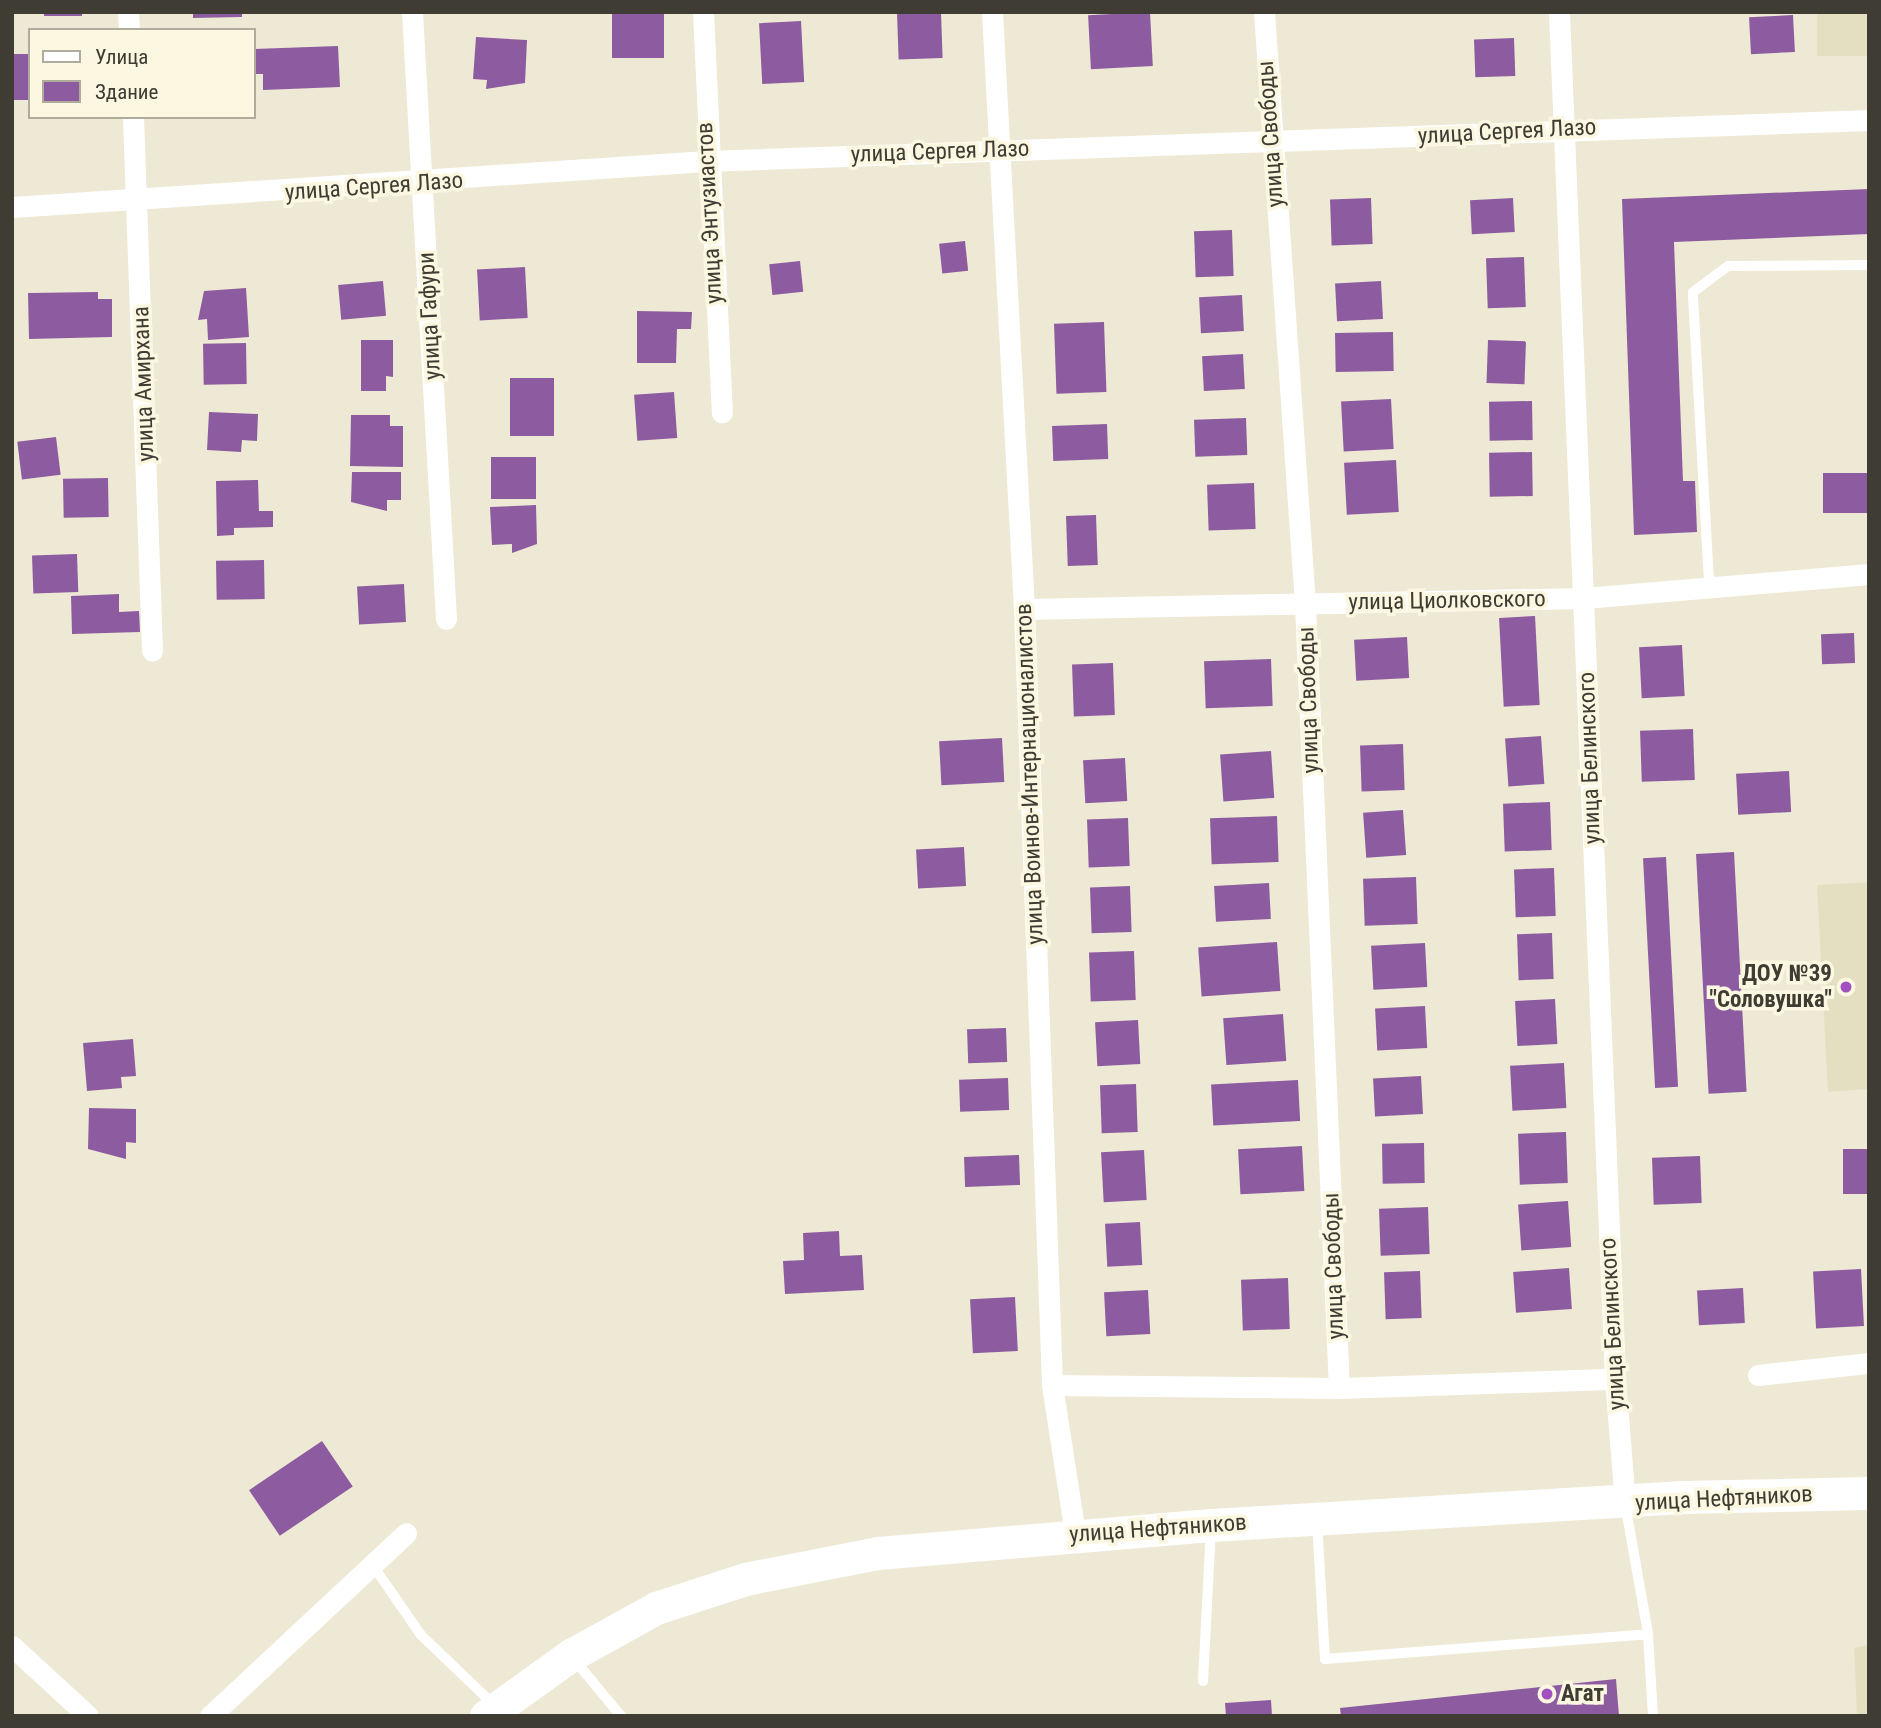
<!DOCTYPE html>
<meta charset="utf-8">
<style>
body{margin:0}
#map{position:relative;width:1881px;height:1728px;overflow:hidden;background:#eee9d4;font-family:"Roboto Condensed",sans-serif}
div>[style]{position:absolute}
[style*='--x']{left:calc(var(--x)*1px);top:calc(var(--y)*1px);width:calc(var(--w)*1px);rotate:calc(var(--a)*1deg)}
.built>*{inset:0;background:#e5dfc2;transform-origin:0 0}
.building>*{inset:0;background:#8d5ca0;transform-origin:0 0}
.lane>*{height:10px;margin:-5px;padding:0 5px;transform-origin:5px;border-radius:5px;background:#fff}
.street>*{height:21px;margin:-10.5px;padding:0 10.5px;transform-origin:10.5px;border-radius:10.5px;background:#fff}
.primary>*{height:33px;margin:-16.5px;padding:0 16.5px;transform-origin:16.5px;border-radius:16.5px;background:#fff}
.dots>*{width:19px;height:19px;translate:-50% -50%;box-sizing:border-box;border:4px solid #fbf7e1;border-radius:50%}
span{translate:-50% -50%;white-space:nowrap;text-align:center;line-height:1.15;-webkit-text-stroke:7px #fbf7e1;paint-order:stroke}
.street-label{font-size:23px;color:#3e3c33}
.poi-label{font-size:23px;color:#3e3c33;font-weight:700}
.right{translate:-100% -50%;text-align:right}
.left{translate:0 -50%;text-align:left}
.frame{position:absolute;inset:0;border:14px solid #3e3c33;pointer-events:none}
.legend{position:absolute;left:28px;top:28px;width:228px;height:91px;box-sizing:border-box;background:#fbf7e1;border:2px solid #afac9b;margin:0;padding:9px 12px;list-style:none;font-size:21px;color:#3e3c33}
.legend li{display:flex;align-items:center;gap:14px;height:35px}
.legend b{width:35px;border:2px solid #afac9b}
</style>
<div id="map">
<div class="built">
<div style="left:1817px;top:12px;width:52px;height:44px"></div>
<div style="clip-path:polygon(1869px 882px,1869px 1089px,1828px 1092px,1817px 885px)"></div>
<div style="clip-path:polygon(1869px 1645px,1869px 1716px,1857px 1716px,1854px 1648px)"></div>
</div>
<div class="building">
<div style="left:44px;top:12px;width:38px;height:4px"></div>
<div style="clip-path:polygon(193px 12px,242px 12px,242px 17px,193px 18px)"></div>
<div style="left:612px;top:12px;width:52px;height:46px"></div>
<div style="left:941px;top:12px;width:46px;height:44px;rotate:88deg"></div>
<div style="left:1150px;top:12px;width:54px;height:62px;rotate:87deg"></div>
<div style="left:1793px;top:15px;width:37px;height:44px;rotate:87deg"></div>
<div style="left:801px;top:21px;width:61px;height:42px;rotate:87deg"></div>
<div style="clip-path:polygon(476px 37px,527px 40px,525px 83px,486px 89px,487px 80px,473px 79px)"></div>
<div style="left:1514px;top:38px;width:38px;height:40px;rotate:88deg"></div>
<div style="clip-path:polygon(338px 46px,340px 87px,263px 90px,263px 74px,254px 74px,254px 49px)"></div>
<div style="left:12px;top:54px;width:17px;height:46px"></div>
<div style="clip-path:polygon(1869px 189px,1869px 234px,1674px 242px,1683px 481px,1695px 481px,1697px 532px,1634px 535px,1622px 199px)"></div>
<div style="left:1371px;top:198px;width:46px;height:41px;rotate:88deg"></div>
<div style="left:1513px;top:198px;width:34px;height:43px;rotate:87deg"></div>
<div style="left:1232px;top:230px;width:46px;height:38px;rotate:88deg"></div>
<div style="left:965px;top:241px;width:30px;height:26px;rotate:84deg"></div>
<div style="left:1524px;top:257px;width:50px;height:38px;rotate:88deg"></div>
<div style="left:800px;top:261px;width:31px;height:31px;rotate:84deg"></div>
<div style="left:525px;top:267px;width:51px;height:48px;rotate:87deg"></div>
<div style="left:383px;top:281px;width:35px;height:45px;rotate:85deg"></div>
<div style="left:1381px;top:281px;width:38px;height:46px;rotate:87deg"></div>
<div style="clip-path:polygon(246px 288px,249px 337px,208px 340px,207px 319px,198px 320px,204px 291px)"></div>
<div style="clip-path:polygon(98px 292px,98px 299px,112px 299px,112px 337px,29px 339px,28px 293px)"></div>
<div style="left:1242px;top:295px;width:36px;height:43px;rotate:87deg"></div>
<div style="clip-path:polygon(637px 311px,692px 312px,691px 329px,677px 329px,676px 363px,637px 363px)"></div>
<div style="left:1104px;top:322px;width:70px;height:50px;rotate:88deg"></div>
<div style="left:1393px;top:332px;width:39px;height:58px;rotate:89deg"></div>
<div style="clip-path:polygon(361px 340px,393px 340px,393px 377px,386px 376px,386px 391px,361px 391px)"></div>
<div style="left:1488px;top:340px;width:38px;height:43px;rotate:2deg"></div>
<div style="left:246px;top:343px;width:41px;height:43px;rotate:89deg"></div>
<div style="left:1243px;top:354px;width:35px;height:41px;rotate:87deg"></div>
<div style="left:510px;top:378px;width:44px;height:58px"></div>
<div style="left:674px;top:392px;width:46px;height:40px;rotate:86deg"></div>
<div style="left:1391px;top:399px;width:50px;height:50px;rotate:87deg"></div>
<div style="left:1532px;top:401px;width:39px;height:43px;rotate:89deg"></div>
<div style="clip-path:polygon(209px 412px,258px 414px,257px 441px,242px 440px,241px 452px,207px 450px)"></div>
<div style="clip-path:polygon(351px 415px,390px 415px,390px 426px,403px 426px,403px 467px,350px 466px)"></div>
<div style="left:1246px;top:418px;width:37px;height:52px;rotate:88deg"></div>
<div style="left:1107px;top:424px;width:35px;height:55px;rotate:88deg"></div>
<div style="left:56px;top:437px;width:38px;height:39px;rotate:83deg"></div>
<div style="left:1532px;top:452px;width:44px;height:43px;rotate:89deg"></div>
<div style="left:536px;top:457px;width:42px;height:45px;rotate:90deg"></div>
<div style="left:1396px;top:460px;width:52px;height:52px;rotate:87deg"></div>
<div style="clip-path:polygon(352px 472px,401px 472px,401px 500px,387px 500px,387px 511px,351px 502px)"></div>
<div style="left:1869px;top:473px;width:40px;height:46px;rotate:90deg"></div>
<div style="left:108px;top:478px;width:39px;height:45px;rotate:89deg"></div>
<div style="clip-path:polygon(258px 480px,259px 511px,273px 511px,273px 527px,234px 528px,234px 535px,217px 536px,216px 481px)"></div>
<div style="left:1254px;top:483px;width:46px;height:47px;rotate:88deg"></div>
<div style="clip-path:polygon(536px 505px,537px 544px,512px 553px,512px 544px,492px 545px,490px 507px)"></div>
<div style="left:1096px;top:515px;width:50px;height:30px;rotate:88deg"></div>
<div style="left:77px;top:554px;width:38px;height:45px;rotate:88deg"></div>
<div style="left:264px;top:560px;width:39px;height:48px;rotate:89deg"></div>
<div style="left:404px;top:584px;width:38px;height:47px;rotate:87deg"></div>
<div style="clip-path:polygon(119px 594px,119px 612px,139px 611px,140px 632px,72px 634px,71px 596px)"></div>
<div style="left:1535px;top:616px;width:89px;height:36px;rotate:87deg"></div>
<div style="left:1854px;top:633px;width:30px;height:33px;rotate:88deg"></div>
<div style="left:1407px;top:637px;width:41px;height:53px;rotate:87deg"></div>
<div style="left:1682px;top:645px;width:51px;height:43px;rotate:87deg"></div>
<div style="left:1271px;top:659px;width:47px;height:67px;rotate:88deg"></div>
<div style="left:1113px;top:663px;width:52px;height:41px;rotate:88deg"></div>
<div style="left:1693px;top:729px;width:51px;height:53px;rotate:88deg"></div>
<div style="left:1541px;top:736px;width:48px;height:36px;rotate:86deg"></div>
<div style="left:1002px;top:738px;width:44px;height:63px;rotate:87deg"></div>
<div style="left:1403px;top:744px;width:46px;height:43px;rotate:88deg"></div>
<div style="left:1271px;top:751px;width:47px;height:51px;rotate:86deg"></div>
<div style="left:1125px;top:758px;width:43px;height:42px;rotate:87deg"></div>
<div style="left:1789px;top:771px;width:41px;height:53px;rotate:87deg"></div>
<div style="left:1550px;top:802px;width:48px;height:47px;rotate:88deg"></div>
<div style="left:1403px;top:810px;width:45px;height:40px;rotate:86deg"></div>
<div style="left:1277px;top:816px;width:46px;height:67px;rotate:88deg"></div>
<div style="left:1128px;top:818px;width:48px;height:41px;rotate:88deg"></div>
<div style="left:964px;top:847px;width:39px;height:48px;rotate:87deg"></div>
<div style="left:1734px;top:852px;width:240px;height:38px;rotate:87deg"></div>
<div style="left:1666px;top:857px;width:230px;height:23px;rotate:87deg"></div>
<div style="left:1554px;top:868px;width:48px;height:40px;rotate:88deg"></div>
<div style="left:1416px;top:877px;width:47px;height:53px;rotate:88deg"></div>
<div style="left:1269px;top:883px;width:36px;height:55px;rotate:87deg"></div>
<div style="left:1130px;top:886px;width:46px;height:40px;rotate:88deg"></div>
<div style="left:1552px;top:933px;width:46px;height:35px;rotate:88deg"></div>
<div style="left:1277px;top:942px;width:49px;height:79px;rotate:86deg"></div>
<div style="left:1425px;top:943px;width:44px;height:54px;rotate:87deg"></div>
<div style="left:1134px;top:951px;width:49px;height:45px;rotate:88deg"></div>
<div style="left:1555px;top:999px;width:45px;height:40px;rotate:87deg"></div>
<div style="left:1425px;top:1006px;width:42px;height:50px;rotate:87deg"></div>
<div style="left:1283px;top:1014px;width:47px;height:60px;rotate:86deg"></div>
<div style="left:1138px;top:1020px;width:44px;height:43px;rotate:87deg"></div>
<div style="left:1006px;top:1028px;width:34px;height:39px;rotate:88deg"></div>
<div style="clip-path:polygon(133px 1039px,136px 1076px,121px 1077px,122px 1088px,87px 1091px,83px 1043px)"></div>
<div style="left:1564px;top:1063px;width:45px;height:54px;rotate:87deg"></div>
<div style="left:1421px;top:1076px;width:38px;height:48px;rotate:87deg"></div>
<div style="left:1008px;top:1078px;width:32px;height:49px;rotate:88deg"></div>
<div style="left:1298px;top:1080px;width:41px;height:87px;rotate:87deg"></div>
<div style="left:1136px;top:1084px;width:48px;height:36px;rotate:88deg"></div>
<div style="clip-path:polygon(89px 1108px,136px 1109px,136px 1143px,126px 1142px,126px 1159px,88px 1149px)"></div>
<div style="left:1566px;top:1132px;width:51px;height:48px;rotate:88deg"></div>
<div style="left:1424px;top:1143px;width:40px;height:42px;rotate:89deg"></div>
<div style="left:1302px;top:1146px;width:45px;height:64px;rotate:87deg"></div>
<div style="left:1869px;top:1149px;width:45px;height:26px;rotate:90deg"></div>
<div style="left:1144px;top:1150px;width:50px;height:43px;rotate:87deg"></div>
<div style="left:1019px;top:1155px;width:30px;height:55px;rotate:88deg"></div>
<div style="left:1700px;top:1156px;width:47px;height:48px;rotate:88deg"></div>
<div style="left:1568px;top:1201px;width:46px;height:50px;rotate:86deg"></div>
<div style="left:1428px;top:1207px;width:47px;height:49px;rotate:88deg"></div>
<div style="left:1140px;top:1222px;width:43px;height:35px;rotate:87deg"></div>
<div style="clip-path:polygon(839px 1231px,840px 1256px,862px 1255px,864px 1290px,785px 1294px,783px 1261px,804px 1260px,803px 1233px)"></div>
<div style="left:1569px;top:1268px;width:41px;height:56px;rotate:86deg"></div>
<div style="left:1861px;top:1269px;width:57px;height:48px;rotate:87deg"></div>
<div style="left:1420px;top:1271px;width:47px;height:36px;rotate:88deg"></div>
<div style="left:1288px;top:1278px;width:51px;height:47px;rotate:88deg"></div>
<div style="left:1743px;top:1288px;width:35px;height:46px;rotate:87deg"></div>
<div style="left:1148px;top:1290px;width:44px;height:44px;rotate:87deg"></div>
<div style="left:1015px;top:1297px;width:54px;height:45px;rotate:87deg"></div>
<div style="left:322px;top:1441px;width:55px;height:88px;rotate:56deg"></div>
<div style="clip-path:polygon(1616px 1679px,1619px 1716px,1341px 1716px,1340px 1708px)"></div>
<div style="clip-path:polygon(1271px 1700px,1272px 1716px,1226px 1716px,1225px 1703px)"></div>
</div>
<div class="lane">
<div style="--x:1709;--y:582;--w:290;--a:-93.2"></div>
<div style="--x:1693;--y:292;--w:44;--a:-36.6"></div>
<div style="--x:1728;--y:266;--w:141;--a:-0.4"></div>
<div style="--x:1625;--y:1503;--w:133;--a:80"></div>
<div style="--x:1648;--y:1634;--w:82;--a:86.5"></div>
<div style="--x:1317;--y:1521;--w:138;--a:86.7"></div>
<div style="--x:1325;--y:1659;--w:324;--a:-4.4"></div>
<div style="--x:372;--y:1564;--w:86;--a:55.4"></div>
<div style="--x:421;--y:1635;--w:100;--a:43.8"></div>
<div style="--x:572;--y:1657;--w:77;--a:50.3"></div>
<div style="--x:1203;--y:1681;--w:154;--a:-87"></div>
</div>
<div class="street">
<div style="--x:128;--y:12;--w:18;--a:87"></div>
<div style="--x:412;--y:12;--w:608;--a:86.79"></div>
<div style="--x:703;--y:12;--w:401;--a:87.3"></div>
<div style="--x:992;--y:12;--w:598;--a:86.93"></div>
<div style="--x:1024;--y:609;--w:777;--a:87.93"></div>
<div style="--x:1052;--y:1385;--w:151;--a:81.2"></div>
<div style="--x:1264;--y:12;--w:593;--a:86.04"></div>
<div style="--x:1305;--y:604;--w:785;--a:87.52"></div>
<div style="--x:1559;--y:12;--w:1368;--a:87.65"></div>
<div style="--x:1615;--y:1379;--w:124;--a:85.4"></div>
<div style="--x:133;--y:117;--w:534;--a:87.96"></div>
<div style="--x:12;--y:207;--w:696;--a:-3.79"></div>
<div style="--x:706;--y:161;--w:1164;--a:-2.02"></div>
<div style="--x:1024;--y:609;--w:560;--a:-1.13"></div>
<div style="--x:1584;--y:598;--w:286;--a:-4.8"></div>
<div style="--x:1758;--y:1375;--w:112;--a:-6.2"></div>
<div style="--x:1052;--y:1385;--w:287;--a:0.6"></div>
<div style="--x:1339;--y:1388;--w:276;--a:-1.9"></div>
<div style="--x:12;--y:1646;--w:103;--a:42.6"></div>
<div style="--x:210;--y:1716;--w:268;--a:-43"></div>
</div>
<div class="primary">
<div style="--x:486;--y:1716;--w:105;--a:-35.7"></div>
<div style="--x:571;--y:1655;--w:97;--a:-28.9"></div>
<div style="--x:656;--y:1608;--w:94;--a:-18"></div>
<div style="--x:745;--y:1579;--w:136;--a:-11.1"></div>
<div style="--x:878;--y:1553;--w:334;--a:-4.8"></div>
<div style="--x:1211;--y:1525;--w:472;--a:-3.4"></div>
<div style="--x:1682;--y:1497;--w:187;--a:-1.2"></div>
</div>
<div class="dots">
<div style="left:1846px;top:987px;background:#a250bf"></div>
<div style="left:1547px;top:1694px;background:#a250bf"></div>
</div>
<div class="street-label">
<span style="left:1507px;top:132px;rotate:-3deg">улица Сергея Лазо</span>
<span style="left:1271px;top:134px;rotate:-94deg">улица Свободы</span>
<span style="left:940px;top:152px;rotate:-2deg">улица Сергея Лазо</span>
<span style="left:374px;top:187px;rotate:-4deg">улица Сергея Лазо</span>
<span style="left:710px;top:213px;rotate:-93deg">улица Энтузиастов</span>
<span style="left:430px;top:316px;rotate:-93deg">улица Гафури</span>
<span style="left:144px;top:384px;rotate:-92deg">улица Амирхана</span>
<span style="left:1447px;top:601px;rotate:-1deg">улица Циолковского</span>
<span style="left:1309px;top:700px;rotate:-92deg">улица Свободы</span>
<span style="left:1590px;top:758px;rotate:-92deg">улица Белинского</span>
<span style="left:1030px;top:774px;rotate:-92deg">улица Воинов-Интернационалистов</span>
<span style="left:1334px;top:1266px;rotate:-92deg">улица Свободы</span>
<span style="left:1613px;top:1324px;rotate:-93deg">улица Белинского</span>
<span style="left:1724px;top:1499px;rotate:-3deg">улица Нефтяников</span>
<span style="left:1158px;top:1529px;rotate:-4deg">улица Нефтяников</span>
</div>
<div class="poi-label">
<span class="right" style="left:1832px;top:987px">ДОУ №39<br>"Соловушка"</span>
<span class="left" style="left:1561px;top:1694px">Агат</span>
</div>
<div class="frame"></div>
<ul class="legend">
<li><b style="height:9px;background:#fff"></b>Улица</li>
<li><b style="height:19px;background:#8d5ca0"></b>Здание</li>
</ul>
</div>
